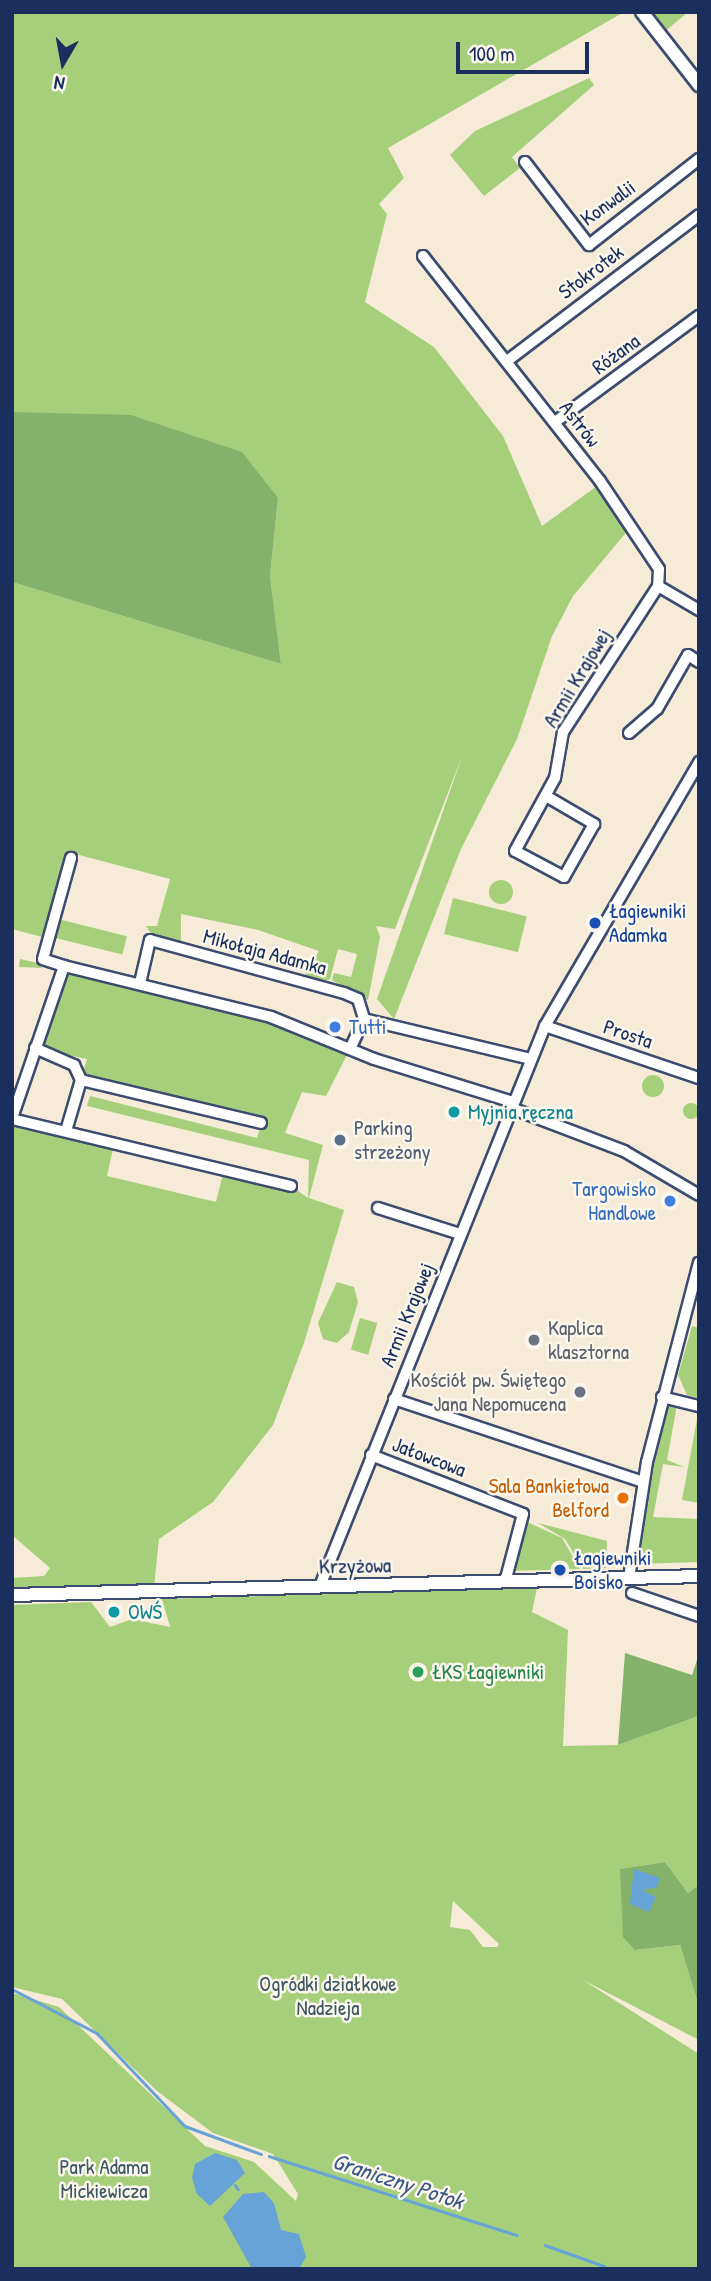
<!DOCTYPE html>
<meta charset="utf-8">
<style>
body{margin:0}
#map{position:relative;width:711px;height:2281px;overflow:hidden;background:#f5ebd6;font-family:"Patrick Hand",sans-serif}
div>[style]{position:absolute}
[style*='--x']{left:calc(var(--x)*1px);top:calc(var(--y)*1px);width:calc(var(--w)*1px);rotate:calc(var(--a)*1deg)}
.green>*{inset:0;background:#a6cf7b;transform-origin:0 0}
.round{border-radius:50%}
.forest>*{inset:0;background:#84b26b}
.water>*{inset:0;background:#68a3d8}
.stream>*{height:2.5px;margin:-1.25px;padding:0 1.25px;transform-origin:1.25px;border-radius:1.25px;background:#68a3d8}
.roads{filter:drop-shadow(2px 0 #3c4b70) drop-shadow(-2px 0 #3c4b70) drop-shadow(0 2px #3c4b70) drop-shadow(0 -2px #3c4b70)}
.minor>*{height:10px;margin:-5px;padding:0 5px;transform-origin:5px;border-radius:5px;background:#fff}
.tertiary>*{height:12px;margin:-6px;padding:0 6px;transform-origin:6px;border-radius:6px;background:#fff}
.dots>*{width:19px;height:19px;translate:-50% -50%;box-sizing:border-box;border:4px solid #fbf7ec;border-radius:50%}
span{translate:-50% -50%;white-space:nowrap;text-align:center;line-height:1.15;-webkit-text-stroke:5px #fbf7ec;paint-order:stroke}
.street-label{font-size:21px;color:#1b2f5e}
.transit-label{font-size:21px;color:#164399}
.left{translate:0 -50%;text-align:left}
.shop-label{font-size:21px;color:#366cbe}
.right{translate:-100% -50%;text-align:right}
.culture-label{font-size:21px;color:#0d838f}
.service-label{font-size:21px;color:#4e5e75}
.worship-label{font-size:21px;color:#5b616d}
.food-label{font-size:21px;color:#c56008}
.leisure-label{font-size:21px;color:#27864d}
.park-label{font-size:21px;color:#3e5765}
.water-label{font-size:23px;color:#365889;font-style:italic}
.frame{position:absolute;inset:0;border:14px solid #1b2f5e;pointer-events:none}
.north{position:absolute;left:28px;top:28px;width:70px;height:70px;-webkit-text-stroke:5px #fbf7ec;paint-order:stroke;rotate:190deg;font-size:19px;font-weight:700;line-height:28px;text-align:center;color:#1b2f5e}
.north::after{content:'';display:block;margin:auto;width:24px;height:32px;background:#1b2f5e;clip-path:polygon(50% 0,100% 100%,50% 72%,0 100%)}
.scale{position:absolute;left:456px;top:42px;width:133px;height:32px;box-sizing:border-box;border:4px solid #1b2f5e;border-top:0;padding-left:9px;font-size:21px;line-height:24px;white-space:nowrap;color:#1b2f5e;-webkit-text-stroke:5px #fbf7ec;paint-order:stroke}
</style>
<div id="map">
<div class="green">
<div style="clip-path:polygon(12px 12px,624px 12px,388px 148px,404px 178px,379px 204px,387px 214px,365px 302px,434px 347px,503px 436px,542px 526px,597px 486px,629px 529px,573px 596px,552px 636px,517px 739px,461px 849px,394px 1019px,377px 999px,463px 754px,395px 929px,376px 926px,380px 937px,368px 1000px,332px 980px,334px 973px,351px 977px,357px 954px,338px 949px,330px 979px,323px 982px,304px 977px,319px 951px,258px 930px,181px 914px,181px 944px,153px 937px,146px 926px,157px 926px,170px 879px,68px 852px,46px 938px,12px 929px,12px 582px,281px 664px,270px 576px,278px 498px,46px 416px,12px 412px)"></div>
<div style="clip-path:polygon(649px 12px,688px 12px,663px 33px)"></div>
<div style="clip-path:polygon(589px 78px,594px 85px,512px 157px,520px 168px,484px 196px,450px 155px,475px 131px)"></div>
<div class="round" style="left:489px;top:880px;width:24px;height:24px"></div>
<div style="left:453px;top:898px;width:76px;height:37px;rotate:14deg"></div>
<div style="left:58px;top:919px;width:71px;height:19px;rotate:14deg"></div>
<div style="clip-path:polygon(20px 959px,38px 963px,42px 968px,19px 967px)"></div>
<div style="clip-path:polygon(64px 966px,271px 1017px,350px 1049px,326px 1096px,302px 1092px,285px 1133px,323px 1145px,309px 1198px,344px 1210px,304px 1343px,273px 1425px,213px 1502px,159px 1539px,154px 1587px,12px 1591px,12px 1578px,44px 1576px,50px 1568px,12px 1535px,12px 1119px,114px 1144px,107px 1176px,216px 1202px,224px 1170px,291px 1186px,308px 1198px,309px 1160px,87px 1106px,90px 1096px,257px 1138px,261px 1124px,81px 1080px,87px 1059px,35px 1048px)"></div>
<div class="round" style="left:642px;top:1075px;width:22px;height:22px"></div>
<div class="round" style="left:683px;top:1103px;width:16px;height:16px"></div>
<div style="clip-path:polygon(337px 1282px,354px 1287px,358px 1302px,349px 1332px,337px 1343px,323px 1339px,318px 1323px)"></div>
<div style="left:360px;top:1318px;width:18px;height:33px;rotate:16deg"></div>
<div style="clip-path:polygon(692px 1326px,699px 1328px,699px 1398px,687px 1395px,678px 1375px)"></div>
<div style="clip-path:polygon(677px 1405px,667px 1460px,684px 1467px,663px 1464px,653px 1517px,699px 1519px,699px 1562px,636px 1564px,665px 1406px)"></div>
<div style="clip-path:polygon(698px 1414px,699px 1414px,699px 1503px,682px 1500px)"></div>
<div style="clip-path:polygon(525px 1521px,562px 1538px,580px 1569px,509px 1571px)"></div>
<div style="clip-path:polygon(538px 1523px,607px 1541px,606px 1568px,583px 1569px,565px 1539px)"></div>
<div style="clip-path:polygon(evenodd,537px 1588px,532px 1612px,568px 1630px,563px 1746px,618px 1745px,699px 1716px,699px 1885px,688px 1893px,665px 1862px,620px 1869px,635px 1950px,680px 1945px,699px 2007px,699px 2040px,583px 1980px,699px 2054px,699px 2269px,12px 2269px,12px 1993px,59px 2007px,205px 2146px,254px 2162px,296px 2201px,298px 2194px,273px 2154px,213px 2133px,157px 2091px,62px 1999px,12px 1987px,12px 1605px,91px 1602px,110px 1627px,132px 1619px,170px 1627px,162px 1599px,537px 1588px,453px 1901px,499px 1944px,497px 1947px,483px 1947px,470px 1930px,450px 1927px,453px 1901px)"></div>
</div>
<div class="forest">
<div style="clip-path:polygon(12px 412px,131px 415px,242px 452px,278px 498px,270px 576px,281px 664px,12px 582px)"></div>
<div style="clip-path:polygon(625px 1653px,692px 1675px,699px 1654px,699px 1716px,618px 1745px)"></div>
<div style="clip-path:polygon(665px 1862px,688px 1893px,699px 1885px,699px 2007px,680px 1945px,635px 1950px,623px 1937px,620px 1869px)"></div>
</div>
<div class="water">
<div style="clip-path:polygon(634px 1869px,660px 1878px,657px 1887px,642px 1890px,656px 1897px,649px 1912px,630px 1904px)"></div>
<div style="clip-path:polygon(215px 2153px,237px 2160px,245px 2173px,210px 2206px,197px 2194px,192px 2178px,195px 2164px)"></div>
<div style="clip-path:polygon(264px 2192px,274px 2203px,281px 2230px,299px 2234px,306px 2257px,299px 2269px,252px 2269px,223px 2217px,243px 2194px)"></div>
</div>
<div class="stream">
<div style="--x:12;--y:1989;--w:96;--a:27.4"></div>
<div style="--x:97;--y:2033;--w:128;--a:46.6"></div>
<div style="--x:185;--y:2126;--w:81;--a:20.2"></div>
<div style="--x:269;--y:2156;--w:260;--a:17.7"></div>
<div style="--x:235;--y:2185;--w:5;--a:53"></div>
<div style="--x:545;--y:2245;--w:63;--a:19.6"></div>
</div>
<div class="roads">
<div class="minor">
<div style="--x:525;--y:162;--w:105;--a:52.4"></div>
<div style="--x:589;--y:245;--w:140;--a:-38"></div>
<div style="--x:423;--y:256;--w:286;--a:51.8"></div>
<div style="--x:600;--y:481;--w:106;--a:56.2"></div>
<div style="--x:659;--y:569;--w:17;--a:93"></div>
<div style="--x:658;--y:586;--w:48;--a:30.3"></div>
<div style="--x:507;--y:361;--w:241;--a:-37.2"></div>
<div style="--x:555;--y:422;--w:179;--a:-36.4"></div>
<div style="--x:629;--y:733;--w:37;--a:-41"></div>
<div style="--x:657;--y:709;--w:62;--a:-60.1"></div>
<div style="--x:688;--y:655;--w:13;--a:32"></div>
<div style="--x:546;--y:796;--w:56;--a:30.3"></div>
<div style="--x:594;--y:824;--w:61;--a:119.5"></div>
<div style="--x:564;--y:877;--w:55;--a:-152"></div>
<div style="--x:515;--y:851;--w:83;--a:-61.3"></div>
<div style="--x:555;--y:778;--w:47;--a:-80.1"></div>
<div style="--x:563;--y:732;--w:174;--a:-56.9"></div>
<div style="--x:64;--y:966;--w:22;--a:-162"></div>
<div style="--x:43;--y:959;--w:105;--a:-74.5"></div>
<div style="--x:140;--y:983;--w:44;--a:-76.9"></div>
<div style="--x:150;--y:940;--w:201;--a:15.3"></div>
<div style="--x:344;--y:993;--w:15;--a:23"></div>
<div style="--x:358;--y:999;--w:21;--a:73"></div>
<div style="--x:364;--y:1019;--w:33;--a:115"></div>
<div style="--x:364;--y:1019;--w:172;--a:13.5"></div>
<div style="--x:545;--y:1026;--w:163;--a:18.7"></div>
<div style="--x:35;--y:1048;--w:43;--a:23.6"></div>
<div style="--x:74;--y:1065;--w:17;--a:65"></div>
<div style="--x:81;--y:1080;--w:53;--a:106.4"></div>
<div style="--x:81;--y:1080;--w:185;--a:13.4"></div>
<div style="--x:511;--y:1108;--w:121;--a:20.8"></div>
<div style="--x:624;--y:1151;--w:87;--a:30.4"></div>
<div style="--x:12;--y:1118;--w:161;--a:-71.1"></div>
<div style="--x:64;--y:966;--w:213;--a:13.8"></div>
<div style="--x:271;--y:1017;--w:111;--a:22.2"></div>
<div style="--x:374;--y:1059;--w:145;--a:17.2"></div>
<div style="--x:12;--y:1119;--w:287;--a:13.5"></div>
<div style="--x:378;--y:1208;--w:86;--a:17.6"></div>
<div style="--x:662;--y:1397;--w:38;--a:14"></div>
<div style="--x:394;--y:1399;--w:262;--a:18.4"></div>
<div style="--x:371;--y:1455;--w:163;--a:21.2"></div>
<div style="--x:523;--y:1514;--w:70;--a:104.8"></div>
<div style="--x:629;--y:1578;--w:117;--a:-81.2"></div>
<div style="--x:647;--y:1462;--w:206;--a:-75.4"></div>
<div style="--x:320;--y:1586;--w:604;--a:-68.11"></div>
<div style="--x:545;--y:1026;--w:306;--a:-59.7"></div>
<div style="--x:632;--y:1593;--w:71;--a:18.9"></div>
</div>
<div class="tertiary">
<div style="--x:642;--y:12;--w:93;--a:52"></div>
<div style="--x:12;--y:1595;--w:687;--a:-1.58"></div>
</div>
</div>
<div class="dots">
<div style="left:595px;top:923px;background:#1a4fb4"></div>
<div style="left:335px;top:1027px;background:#3f7fe0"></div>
<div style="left:454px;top:1112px;background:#0f9aa8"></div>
<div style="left:340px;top:1140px;background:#5c6f8a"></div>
<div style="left:670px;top:1201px;background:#3f7fe0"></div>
<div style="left:534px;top:1340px;background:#6b7280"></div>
<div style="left:580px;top:1392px;background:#6b7280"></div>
<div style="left:623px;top:1498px;background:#e8710a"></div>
<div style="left:560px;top:1570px;background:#1a4fb4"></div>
<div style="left:114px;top:1612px;background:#0f9aa8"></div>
<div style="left:418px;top:1672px;background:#2e9e5b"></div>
</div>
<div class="street-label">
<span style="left:608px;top:203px;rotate:-36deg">Konwalii</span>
<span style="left:591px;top:272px;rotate:-37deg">Stokrotek</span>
<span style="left:616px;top:354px;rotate:-36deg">Różana</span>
<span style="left:580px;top:424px;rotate:52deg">Astrów</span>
<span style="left:577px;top:678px;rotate:-59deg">Armii Krajowej</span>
<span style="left:265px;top:952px;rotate:15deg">Mikołaja Adamka</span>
<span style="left:628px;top:1034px;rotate:19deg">Prosta</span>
<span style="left:407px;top:1315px;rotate:-68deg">Armii Krajowej</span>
<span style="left:429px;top:1457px;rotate:21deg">Jałowcowa</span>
<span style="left:355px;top:1566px;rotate:-1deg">Krzyżowa</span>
</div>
<div class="transit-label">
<span class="left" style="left:609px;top:923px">Łagiewniki<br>Adamka</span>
<span class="left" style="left:574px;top:1570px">Łagiewniki<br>Boisko</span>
</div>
<div class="shop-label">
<span class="left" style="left:349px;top:1027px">Tutti</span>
<span class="right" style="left:656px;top:1201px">Targowisko<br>Handlowe</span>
</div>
<div class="culture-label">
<span class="left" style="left:468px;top:1112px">Myjnia ręczna</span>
<span class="left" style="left:128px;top:1612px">OWŚ</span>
</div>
<div class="service-label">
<span class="left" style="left:354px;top:1140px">Parking<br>strzeżony</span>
</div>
<div class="worship-label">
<span class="left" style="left:548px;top:1340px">Kaplica<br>klasztorna</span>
<span class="right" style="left:566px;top:1392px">Kościół pw. Świętego<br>Jana Nepomucena</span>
</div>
<div class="food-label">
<span class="right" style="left:609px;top:1498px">Sala Bankietowa<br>Belford</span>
</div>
<div class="leisure-label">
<span class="left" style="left:432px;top:1672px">ŁKS Łagiewniki</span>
</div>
<div class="park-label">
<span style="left:328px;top:1996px">Ogródki działkowe<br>Nadzieja</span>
<span style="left:104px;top:2179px">Park Adama<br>Mickiewicza</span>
</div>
<div class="water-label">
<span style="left:398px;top:2181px;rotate:18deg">Graniczny Potok</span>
</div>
<div class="frame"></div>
<div class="north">N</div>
<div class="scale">100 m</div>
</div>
